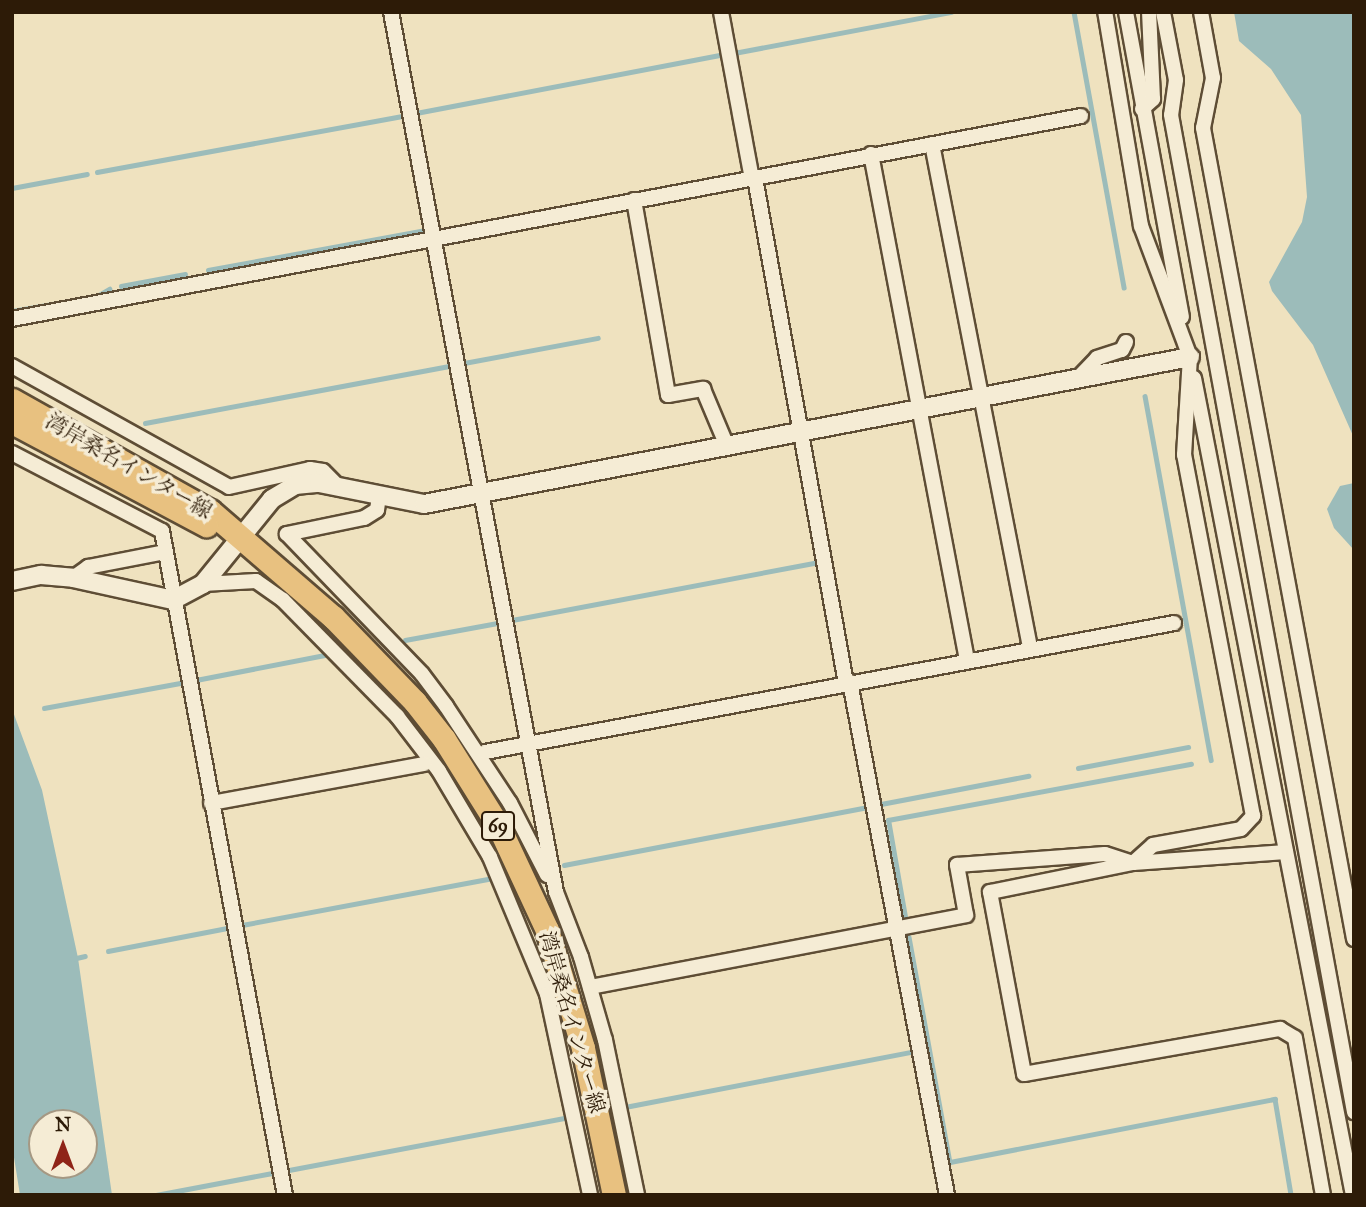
<!DOCTYPE html>
<meta charset="utf-8">
<style>
body{margin:0}
#map{position:relative;width:1366px;height:1207px;overflow:hidden;background:#efe2bf;font-family:"IM FELL Great Primer","Noto Serif JP",serif}
div>[style]{position:absolute}
[style*='--x']{left:calc(var(--x)*1px);top:calc(var(--y)*1px);width:calc(var(--w)*1px);rotate:calc(var(--a)*1deg)}
.water>*{inset:0;background:#9cbcba}
.stream>*{height:4.5px;margin:-2.25px;padding:0 2.25px;transform-origin:2.25px;border-radius:2.25px;background:#9cbcba}
.roads{filter:drop-shadow(2px 0 #5e4d35) drop-shadow(-2px 0 #5e4d35) drop-shadow(0 2px #5e4d35) drop-shadow(0 -2px #5e4d35)}
.minor>*{height:14px;margin:-7px;padding:0 7px;transform-origin:7px;border-radius:7px;background:#f5ecd5}
.tertiary>*{height:18px;margin:-9px;padding:0 9px;transform-origin:9px;border-radius:9px;background:#f5ecd5}
.primary>*{height:23px;margin:-11.5px;padding:0 11.5px;transform-origin:11.5px;border-radius:11.5px;background:#e8c180}
span{translate:-50% -50%;white-space:nowrap;text-align:center;line-height:1.15;-webkit-text-stroke:7px #f5ecd5;paint-order:stroke}
.shield-label span{padding:2px 5px;background:#f5ecd5;border:2px solid;border-radius:5px;-webkit-text-stroke-width:0}
.shield-label{font-size:19px;color:#2d1b07;font-weight:700}
.street-label{font-size:21px;color:#2d1b07}
.frame{position:absolute;inset:0;border:14px solid #2d1b07;pointer-events:none}
.north{position:absolute;left:28px;top:1109px;width:70px;height:70px;box-sizing:border-box;background:#f5ecd5;border:2px solid #a59883;border-radius:50%;rotate:0deg;font-size:19px;font-weight:700;line-height:28px;text-align:center;color:#2d1b07}
.north::after{content:'';display:block;margin:auto;width:24px;height:32px;background:#8f2418;clip-path:polygon(50% 0,100% 100%,50% 72%,0 100%)}
</style>
<div id="map">
<div class="water">
<div style="clip-path:polygon(1234px 12px,1354px 12px,1354px 438px,1313px 345px,1272px 291px,1269px 282px,1302px 222px,1307px 197px,1301px 115px,1271px 69px,1239px 41px)"></div>
<div style="clip-path:polygon(1354px 483px,1354px 550px,1334px 528px,1327px 509px,1340px 486px)"></div>
<div style="clip-path:polygon(evenodd,12px 709px,42px 790px,78px 958px,112px 1195px,20px 1195px,12px 1145px,12px 709px,42px 1123px,84px 1123px,84px 1165px,42px 1165px,42px 1123px)"></div>
</div>
<div class="stream">
<div style="--x:1074;--y:12;--w:280;--a:79.7"></div>
<div style="--x:734;--y:53;--w:221;--a:-10.7"></div>
<div style="--x:416;--y:113;--w:310;--a:-10.8"></div>
<div style="--x:97;--y:172;--w:310;--a:-10.4"></div>
<div style="--x:12;--y:188;--w:76;--a:-10.6"></div>
<div style="--x:208;--y:270;--w:221;--a:-10.4"></div>
<div style="--x:121;--y:286;--w:65;--a:-10.6"></div>
<div style="--x:99;--y:295;--w:12;--a:-31"></div>
<div style="--x:12;--y:311;--w:76;--a:-9.8"></div>
<div style="--x:464;--y:363;--w:136;--a:-10.6"></div>
<div style="--x:1145;--y:396;--w:370;--a:79.7"></div>
<div style="--x:145;--y:423;--w:309;--a:-10.6"></div>
<div style="--x:512;--y:620;--w:312;--a:-10.7"></div>
<div style="--x:405;--y:640;--w:95;--a:-10.4"></div>
<div style="--x:196;--y:680;--w:136;--a:-11"></div>
<div style="--x:44;--y:708;--w:138;--a:-10.4"></div>
<div style="--x:1078;--y:768;--w:112;--a:-10.8"></div>
<div style="--x:881;--y:804;--w:150;--a:-10.8"></div>
<div style="--x:564;--y:865;--w:305;--a:-10.8"></div>
<div style="--x:905;--y:917;--w:98;--a:-99.9"></div>
<div style="--x:888;--y:820;--w:308;--a:-10.5"></div>
<div style="--x:242;--y:925;--w:255;--a:-10.6"></div>
<div style="--x:909;--y:937;--w:229;--a:79.7"></div>
<div style="--x:950;--y:1162;--w:331;--a:-11"></div>
<div style="--x:1275;--y:1099;--w:97;--a:80.5"></div>
<div style="--x:108;--y:951;--w:121;--a:-10.9"></div>
<div style="--x:72;--y:959;--w:13;--a:-13"></div>
<div style="--x:625;--y:1107;--w:291;--a:-10.9"></div>
<div style="--x:289;--y:1170;--w:285;--a:-10.7"></div>
<div style="--x:156;--y:1195;--w:118;--a:-10.7"></div>
</div>
<div class="roads">
<div class="minor">
<div style="--x:391;--y:12;--w:895;--a:79.38"></div>
<div style="--x:556;--y:892;--w:70;--a:69"></div>
<div style="--x:581;--y:957;--w:86;--a:73.9"></div>
<div style="--x:605;--y:1040;--w:158;--a:78.3"></div>
<div style="--x:721;--y:12;--w:170;--a:79.5"></div>
<div style="--x:1126;--y:12;--w:310;--a:79.6"></div>
<div style="--x:1163;--y:12;--w:69;--a:79.2"></div>
<div style="--x:1176;--y:80;--w:35;--a:98"></div>
<div style="--x:1171;--y:115;--w:1014;--a:79.6"></div>
<div style="--x:1201;--y:12;--w:67;--a:79.7"></div>
<div style="--x:1213;--y:78;--w:51;--a:101.3"></div>
<div style="--x:1203;--y:128;--w:825;--a:79.45"></div>
<div style="--x:1142;--y:109;--w:15;--a:-42"></div>
<div style="--x:1153;--y:99;--w:87;--a:-92.6"></div>
<div style="--x:932;--y:144;--w:512;--a:78.98"></div>
<div style="--x:871;--y:154;--w:515;--a:79.26"></div>
<div style="--x:755;--y:178;--w:513;--a:79.79"></div>
<div style="--x:634;--y:200;--w:198;--a:80.1"></div>
<div style="--x:668;--y:395;--w:36;--a:-10"></div>
<div style="--x:703;--y:389;--w:62;--a:67.2"></div>
<div style="--x:12;--y:319;--w:1088;--a:-10.75"></div>
<div style="--x:12;--y:366;--w:248;--a:29.1"></div>
<div style="--x:229;--y:487;--w:83;--a:-12.5"></div>
<div style="--x:310;--y:469;--w:13;--a:9"></div>
<div style="--x:323;--y:471;--w:21;--a:45"></div>
<div style="--x:1194;--y:378;--w:832;--a:78.99"></div>
<div style="--x:1077;--y:379;--w:29;--a:-46"></div>
<div style="--x:1097;--y:358;--w:26;--a:-18"></div>
<div style="--x:1122;--y:350;--w:9;--a:-63"></div>
<div style="--x:12;--y:453;--w:169;--a:27.5"></div>
<div style="--x:162;--y:531;--w:675;--a:79.51"></div>
<div style="--x:379;--y:496;--w:14;--a:98"></div>
<div style="--x:377;--y:510;--w:15;--a:148"></div>
<div style="--x:364;--y:518;--w:79;--a:168.3"></div>
<div style="--x:287;--y:534;--w:194;--a:46"></div>
<div style="--x:422;--y:674;--w:40;--a:53"></div>
<div style="--x:446;--y:706;--w:116;--a:56.6"></div>
<div style="--x:510;--y:803;--w:81;--a:62.8"></div>
<div style="--x:73;--y:578;--w:19;--a:-36"></div>
<div style="--x:88;--y:567;--w:78;--a:-11"></div>
<div style="--x:203;--y:584;--w:53;--a:-3.2"></div>
<div style="--x:256;--y:581;--w:33;--a:35"></div>
<div style="--x:283;--y:600;--w:163;--a:45.5"></div>
<div style="--x:397;--y:716;--w:69;--a:52.6"></div>
<div style="--x:439;--y:771;--w:100;--a:59.3"></div>
<div style="--x:490;--y:857;--w:148;--a:67.4"></div>
<div style="--x:547;--y:994;--w:206;--a:77.9"></div>
<div style="--x:850;--y:682;--w:522;--a:79.29"></div>
<div style="--x:485;--y:752;--w:701;--a:-10.6"></div>
<div style="--x:211;--y:803;--w:217;--a:-10.4"></div>
<div style="--x:1286;--y:852;--w:153;--a:175.9"></div>
<div style="--x:1133;--y:863;--w:146;--a:168.5"></div>
<div style="--x:990;--y:892;--w:185;--a:79.4"></div>
<div style="--x:1024;--y:1074;--w:260;--a:-10"></div>
<div style="--x:1280;--y:1029;--w:17;--a:31"></div>
<div style="--x:1295;--y:1038;--w:159;--a:79.9"></div>
<div style="--x:590;--y:987;--w:383;--a:-10.8"></div>
<div style="--x:966;--y:915;--w:51;--a:-100.2"></div>
<div style="--x:957;--y:865;--w:148;--a:-4.3"></div>
<div style="--x:1105;--y:854;--w:29;--a:18"></div>
<div style="--x:1133;--y:863;--w:27;--a:-42"></div>
<div style="--x:1153;--y:845;--w:89;--a:-10.3"></div>
<div style="--x:1241;--y:829;--w:18;--a:-47"></div>
<div style="--x:1253;--y:816;--w:368;--a:-100.8"></div>
<div style="--x:1184;--y:455;--w:98;--a:-86.5"></div>
<div style="--x:1190;--y:357;--w:140;--a:-110.5"></div>
<div style="--x:1141;--y:226;--w:217;--a:-99.5"></div>
</div>
<div class="tertiary">
<div style="--x:12;--y:581;--w:30;--a:-12"></div>
<div style="--x:41;--y:575;--w:32;--a:5"></div>
<div style="--x:73;--y:578;--w:102;--a:12.4"></div>
<div style="--x:173;--y:600;--w:34;--a:-28"></div>
<div style="--x:203;--y:584;--w:109;--a:-50.9"></div>
<div style="--x:272;--y:499;--w:27;--a:-31"></div>
<div style="--x:295;--y:485;--w:24;--a:-5"></div>
<div style="--x:319;--y:483;--w:107;--a:11.3"></div>
<div style="--x:424;--y:504;--w:780;--a:-10.86"></div>
</div>
<div class="primary">
<div style="--x:12;--y:400;--w:227;--a:29.3"></div>
<div style="--x:210;--y:511;--w:162;--a:40.8"></div>
<div style="--x:333;--y:617;--w:118;--a:46"></div>
<div style="--x:415;--y:702;--w:47;--a:51.9"></div>
<div style="--x:444;--y:739;--w:104;--a:58"></div>
<div style="--x:499;--y:827;--w:114;--a:65"></div>
<div style="--x:547;--y:930;--w:123;--a:73"></div>
<div style="--x:583;--y:1048;--w:150;--a:78.1"></div>
<div style="--x:12;--y:422;--w:220;--a:28"></div>
</div>
</div>
<div class="shield-label">
<span style="left:498px;top:826px">69</span>
</div>
<div class="street-label">
<span style="left:129px;top:466px;rotate:30deg">湾岸桑名インター線</span>
<span style="left:572px;top:1022px;rotate:74deg">湾岸桑名インター線</span>
</div>
<div class="frame"></div>
<div class="north">N</div>
</div>
